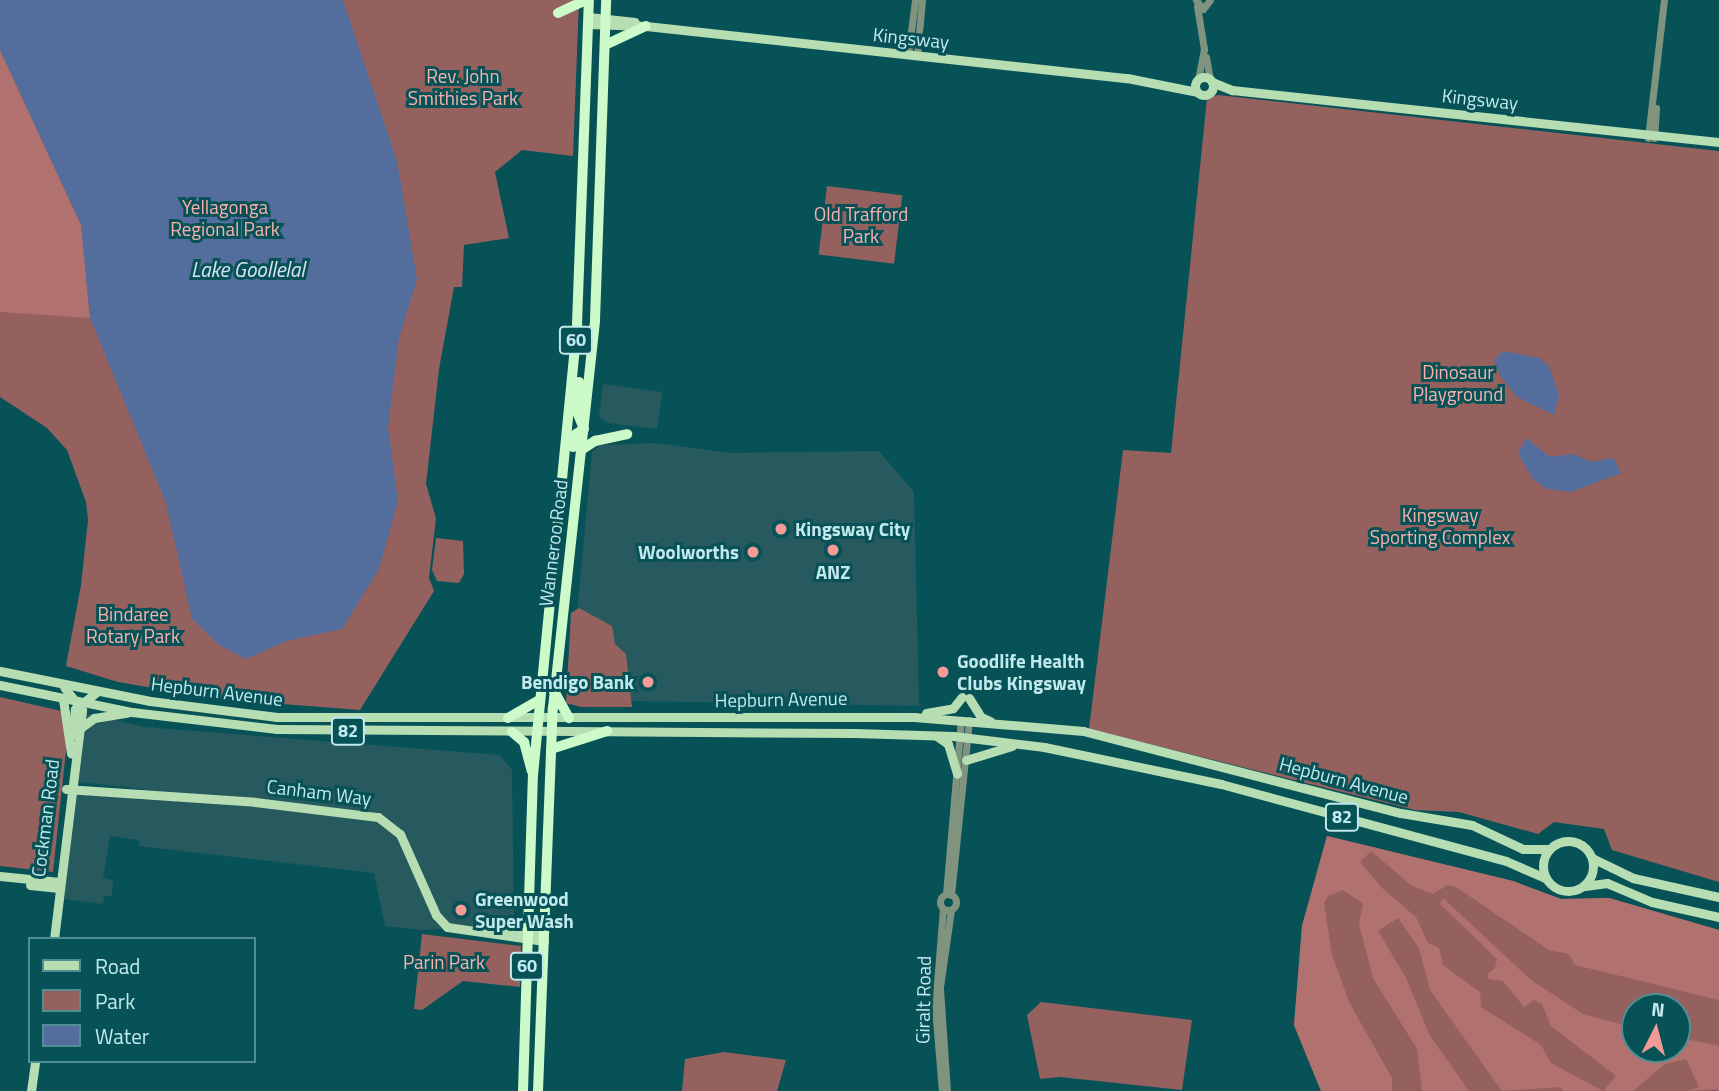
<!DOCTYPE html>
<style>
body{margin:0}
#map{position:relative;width:1719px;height:1091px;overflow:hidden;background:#065257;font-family:"Titillium Web",sans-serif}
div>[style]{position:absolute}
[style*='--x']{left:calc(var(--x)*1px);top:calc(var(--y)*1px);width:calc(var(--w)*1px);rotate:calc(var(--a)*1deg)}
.built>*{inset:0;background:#265a5f}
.green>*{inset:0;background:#95615e;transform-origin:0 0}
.forest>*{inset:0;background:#b1716e}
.water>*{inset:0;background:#536d9d}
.minor>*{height:7px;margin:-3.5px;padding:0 3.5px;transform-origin:3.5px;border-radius:3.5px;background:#80937e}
.minor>.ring{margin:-3.5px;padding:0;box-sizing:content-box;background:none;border:7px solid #80937e;border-radius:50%}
.major>*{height:9px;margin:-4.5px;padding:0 4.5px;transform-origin:4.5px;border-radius:4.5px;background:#b7ddb3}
.major>.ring{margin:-4.5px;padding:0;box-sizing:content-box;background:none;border:9px solid #b7ddb3;border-radius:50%}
.highway>*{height:10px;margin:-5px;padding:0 5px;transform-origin:5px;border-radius:5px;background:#ccfac8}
.dots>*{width:19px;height:19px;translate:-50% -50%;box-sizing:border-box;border:4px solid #065257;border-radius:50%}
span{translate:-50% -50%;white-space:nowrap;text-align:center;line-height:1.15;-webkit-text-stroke:6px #065257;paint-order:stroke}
.shield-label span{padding:2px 5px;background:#065257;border:2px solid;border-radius:5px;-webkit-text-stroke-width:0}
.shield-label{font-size:18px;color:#c2e9ec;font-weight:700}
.street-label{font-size:19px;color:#c2e9ec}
.park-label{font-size:19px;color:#fcb0ac}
.poi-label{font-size:19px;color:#c2e9ec;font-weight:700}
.left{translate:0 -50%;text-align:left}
.right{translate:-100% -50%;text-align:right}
.water-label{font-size:21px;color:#dbe3f2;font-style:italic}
.legend{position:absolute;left:28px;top:937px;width:228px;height:126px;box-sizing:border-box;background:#065257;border:2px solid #518e93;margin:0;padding:9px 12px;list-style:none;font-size:21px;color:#c2e9ec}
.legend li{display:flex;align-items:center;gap:14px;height:35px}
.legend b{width:35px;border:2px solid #518e93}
.north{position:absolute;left:1621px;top:993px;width:70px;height:70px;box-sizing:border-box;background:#065257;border:2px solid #518e93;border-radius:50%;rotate:6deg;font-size:19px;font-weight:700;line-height:28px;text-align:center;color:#c2e9ec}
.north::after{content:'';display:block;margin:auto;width:24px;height:32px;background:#f59b97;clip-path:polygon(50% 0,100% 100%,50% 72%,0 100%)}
</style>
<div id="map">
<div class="built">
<div style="clip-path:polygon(603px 384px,662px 392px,657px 429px,608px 423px,599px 417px)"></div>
<div style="clip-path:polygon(656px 443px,730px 453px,879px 451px,914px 492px,919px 706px,569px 700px,592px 452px,601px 445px)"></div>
<div style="clip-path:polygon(85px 713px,144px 727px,500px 755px,512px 770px,514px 925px,422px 930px,385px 926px,374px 873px,139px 846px,139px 840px,110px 836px,103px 878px,113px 880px,112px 896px,104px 896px,103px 904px,64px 899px,75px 792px,145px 800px,144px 789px,78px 782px)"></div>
</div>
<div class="green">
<div style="clip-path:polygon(0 0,579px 0,573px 156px,522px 150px,495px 172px,509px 238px,464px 245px,462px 287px,454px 287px,439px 369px,426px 484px,436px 518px,429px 578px,434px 591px,360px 710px,217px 699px,118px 682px,66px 666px,81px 585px,88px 520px,86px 502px,67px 450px,47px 428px,0 397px)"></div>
<div style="clip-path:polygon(1218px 95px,1719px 151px,1719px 882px,1612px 850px,1604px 829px,1554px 822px,1538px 834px,1459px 812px,1415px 810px,1089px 729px,1123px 450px,1171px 453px,1207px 98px)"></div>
<div style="left:827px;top:186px;width:76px;height:69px;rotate:7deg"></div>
<div style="clip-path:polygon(436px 538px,463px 541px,464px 574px,459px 583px,437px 581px,432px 570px)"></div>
<div style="clip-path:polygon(579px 608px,612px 626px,615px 644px,626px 654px,632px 707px,581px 707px,566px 703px,571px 613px)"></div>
<div style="clip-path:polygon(0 697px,70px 713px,53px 872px,0 866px)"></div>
<div style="clip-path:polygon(evenodd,1327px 836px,1513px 881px,1561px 899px,1609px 898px,1719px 930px,1719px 1091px,1321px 1091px,1294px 1025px,1302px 926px,1327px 836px,1635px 1007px,1677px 1007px,1677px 1049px,1635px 1049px,1635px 1007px)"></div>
<div style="clip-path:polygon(422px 934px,521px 946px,520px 987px,463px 981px,422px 1010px,414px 1009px)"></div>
<div style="clip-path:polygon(1041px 1002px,1192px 1020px,1182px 1090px,1060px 1077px,1040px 1079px,1027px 1015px)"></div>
<div style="clip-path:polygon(724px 1052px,786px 1060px,777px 1091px,682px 1091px,685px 1059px)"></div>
</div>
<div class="forest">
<div style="clip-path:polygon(0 50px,81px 225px,90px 318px,0 312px)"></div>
<div style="clip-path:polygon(1327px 836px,1513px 881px,1561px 899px,1609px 898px,1719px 930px,1719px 1000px,1575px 965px,1569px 954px,1549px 950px,1456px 887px,1448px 885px,1432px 894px,1411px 885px,1371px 851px,1360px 862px,1382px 888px,1416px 917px,1428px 943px,1439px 948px,1443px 965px,1480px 992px,1481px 1007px,1541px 1045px,1551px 1063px,1603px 1091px,1563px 1091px,1561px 1087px,1502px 1091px,1430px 990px,1419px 948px,1398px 918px,1378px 931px,1406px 978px,1430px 1036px,1469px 1091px,1422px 1091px,1417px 1049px,1373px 978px,1359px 924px,1363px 904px,1343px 890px,1328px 896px,1324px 903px,1332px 955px,1350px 1004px,1392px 1078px,1392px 1091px,1321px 1091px,1294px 1025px,1302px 926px)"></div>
<div style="clip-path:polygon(1443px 898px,1531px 980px,1583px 1014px,1635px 1028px,1635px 1049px,1677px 1049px,1677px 1037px,1719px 1046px,1719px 1089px,1688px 1091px,1699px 1087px,1686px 1059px,1665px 1064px,1633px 1091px,1603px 1091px,1616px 1076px,1551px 1026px,1542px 1004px,1534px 1000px,1524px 1007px,1503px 981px,1489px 979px,1487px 974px,1495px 968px,1497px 959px,1440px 904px)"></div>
</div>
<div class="water">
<div style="clip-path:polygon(0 0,343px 0,397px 161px,417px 279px,399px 338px,388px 427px,398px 501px,379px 569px,342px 629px,287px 641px,246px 659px,219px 645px,192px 619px,166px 503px,90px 318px,81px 225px,0 50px)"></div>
<div style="clip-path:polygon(1503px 351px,1539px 358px,1549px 366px,1559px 395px,1554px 415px,1517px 397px,1501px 377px,1494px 360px)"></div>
<div style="clip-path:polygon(1526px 438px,1550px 457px,1574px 454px,1591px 462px,1613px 458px,1621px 473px,1571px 492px,1547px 489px,1533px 479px,1518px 454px)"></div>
</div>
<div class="minor">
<div style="--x:1196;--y:0;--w:11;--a:52"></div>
<div style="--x:1203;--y:9;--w:11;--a:-52"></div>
<div style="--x:1197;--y:6;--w:44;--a:80.8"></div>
<div style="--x:1204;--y:49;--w:32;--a:101"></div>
<div style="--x:908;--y:55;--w:55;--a:-82.7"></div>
<div style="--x:917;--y:56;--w:56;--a:-84.9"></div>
<div style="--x:1206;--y:57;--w:23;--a:80"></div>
<div style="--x:1648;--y:138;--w:139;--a:-83.4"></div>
<div style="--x:1654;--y:138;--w:30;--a:-86"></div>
<div class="ring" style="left:940px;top:894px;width:9px;height:9px"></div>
<div style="--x:946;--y:894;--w:175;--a:-85.1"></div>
<div style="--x:951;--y:895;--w:176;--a:-84.1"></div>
<div style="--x:942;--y:1091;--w:83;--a:-94.8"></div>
<div style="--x:935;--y:1008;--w:99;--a:-85.4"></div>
<div style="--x:947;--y:1091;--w:104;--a:-93.9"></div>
<div style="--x:940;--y:987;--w:78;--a:-81.9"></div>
</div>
<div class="major">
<div style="--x:589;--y:17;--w:46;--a:6.2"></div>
<div style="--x:588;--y:24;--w:58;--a:2"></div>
<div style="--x:646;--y:26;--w:484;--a:6.2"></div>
<div style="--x:1127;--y:78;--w:71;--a:11.3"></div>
<div class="ring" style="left:1195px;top:77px;width:9px;height:9px"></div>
<div style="--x:1212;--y:82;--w:22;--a:22"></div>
<div style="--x:1232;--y:90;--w:490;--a:6.1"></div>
<div style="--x:0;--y:671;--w:153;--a:11.3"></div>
<div style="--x:150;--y:701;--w:128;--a:7.2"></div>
<div style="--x:277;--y:717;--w:637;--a:0"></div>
<div style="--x:914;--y:717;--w:170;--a:4.7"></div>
<div style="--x:1083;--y:731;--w:328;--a:14.5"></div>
<div style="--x:1401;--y:813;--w:72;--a:9.6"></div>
<div style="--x:1472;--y:825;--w:56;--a:25.2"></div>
<div style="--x:1523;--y:849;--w:26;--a:0"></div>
<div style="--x:0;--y:685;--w:135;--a:11.6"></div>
<div style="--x:132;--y:712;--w:146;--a:6.7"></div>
<div style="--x:277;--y:729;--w:578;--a:0.4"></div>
<div style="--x:855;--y:733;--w:98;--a:1.8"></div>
<div style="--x:953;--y:736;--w:92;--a:6.9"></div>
<div style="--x:1044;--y:747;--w:181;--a:11.8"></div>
<div style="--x:1221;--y:784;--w:295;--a:15.1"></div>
<div style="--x:1506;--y:861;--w:43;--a:23.6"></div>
<div style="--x:969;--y:698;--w:22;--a:58"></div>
<div style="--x:981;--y:717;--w:10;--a:24"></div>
<div style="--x:63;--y:699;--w:55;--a:81.6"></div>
<div style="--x:926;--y:713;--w:27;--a:-10"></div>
<div style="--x:953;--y:708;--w:14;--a:-51"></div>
<div style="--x:79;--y:729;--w:19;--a:-36"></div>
<div style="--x:94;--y:718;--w:33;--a:-9"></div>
<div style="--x:73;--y:735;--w:26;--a:-86"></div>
<div style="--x:75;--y:709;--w:28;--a:-38"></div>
<div style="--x:938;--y:737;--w:12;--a:35"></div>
<div style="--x:948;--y:744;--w:31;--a:73"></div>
<div style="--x:966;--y:760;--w:48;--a:-16.9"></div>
<div style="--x:66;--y:789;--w:189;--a:3.9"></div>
<div style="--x:255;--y:802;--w:124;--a:7"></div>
<div style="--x:378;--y:817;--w:28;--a:38"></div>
<div style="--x:400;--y:834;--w:89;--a:66"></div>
<div style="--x:436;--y:915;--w:16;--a:47"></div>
<div style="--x:447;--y:927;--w:98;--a:8.2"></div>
<div class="ring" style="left:1543px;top:841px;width:41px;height:41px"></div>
<div style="--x:1592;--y:858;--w:46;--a:26"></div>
<div style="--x:1633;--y:878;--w:88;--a:12.5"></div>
<div style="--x:0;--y:876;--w:60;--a:5.7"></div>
<div style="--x:30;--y:885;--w:29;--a:6"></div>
<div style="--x:1585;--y:886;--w:22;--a:-8"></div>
<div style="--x:1607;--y:883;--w:49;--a:22.9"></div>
<div style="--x:1652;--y:902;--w:69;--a:12.6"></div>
<div style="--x:505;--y:931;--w:39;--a:4"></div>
<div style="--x:54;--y:939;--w:231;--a:-83"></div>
<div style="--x:82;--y:710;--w:29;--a:-128"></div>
<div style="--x:31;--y:1091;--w:30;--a:-82"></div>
</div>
<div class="highway">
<div style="--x:558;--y:13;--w:31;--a:-25"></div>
<div style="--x:605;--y:45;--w:45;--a:-24.9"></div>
<div style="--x:573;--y:447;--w:13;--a:-77"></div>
<div style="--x:576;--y:434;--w:9;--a:-32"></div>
<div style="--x:584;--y:429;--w:18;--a:-112"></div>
<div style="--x:577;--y:412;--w:30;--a:-86"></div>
<div style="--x:581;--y:450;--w:17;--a:-33"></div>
<div style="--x:595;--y:441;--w:33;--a:-12"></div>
<div style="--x:554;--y:691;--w:31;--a:61"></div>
<div style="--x:508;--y:718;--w:36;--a:-30"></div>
<div style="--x:512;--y:732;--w:16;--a:40"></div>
<div style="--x:524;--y:742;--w:30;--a:75"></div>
<div style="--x:551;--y:749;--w:59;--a:-17.8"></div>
<div style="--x:523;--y:1091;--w:316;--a:-88.2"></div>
<div style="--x:533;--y:775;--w:453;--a:-84.4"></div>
<div style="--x:577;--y:324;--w:324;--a:-87.9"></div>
<div style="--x:538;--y:1091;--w:383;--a:-87.8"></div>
<div style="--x:553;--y:708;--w:390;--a:-83.8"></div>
<div style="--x:595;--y:320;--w:320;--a:-88"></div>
</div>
<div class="dots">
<div style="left:781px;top:529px;background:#f59b97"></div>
<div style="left:833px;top:550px;background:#f59b97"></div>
<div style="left:753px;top:552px;background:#f59b97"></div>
<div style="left:943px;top:672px;background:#f59b97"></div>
<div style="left:648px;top:682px;background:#f59b97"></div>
<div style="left:461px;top:910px;background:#f59b97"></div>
</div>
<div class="shield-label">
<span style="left:576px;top:340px">60</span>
<span style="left:348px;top:731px">82</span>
<span style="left:1342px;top:817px">82</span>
<span style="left:527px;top:966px">60</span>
</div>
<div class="street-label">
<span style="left:911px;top:38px;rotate:6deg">Kingsway</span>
<span style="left:1480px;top:99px;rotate:6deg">Kingsway</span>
<span style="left:553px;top:543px;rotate:-83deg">Wanneroo Road</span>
<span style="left:217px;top:691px;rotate:7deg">Hepburn Avenue</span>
<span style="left:781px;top:699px;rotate:-1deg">Hepburn Avenue</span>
<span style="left:1344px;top:780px;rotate:15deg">Hepburn Avenue</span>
<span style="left:319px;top:792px;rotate:7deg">Canham Way</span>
<span style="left:45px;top:818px;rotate:-83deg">Cockman Road</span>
<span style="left:923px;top:1000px;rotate:-89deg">Giralt Road</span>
</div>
<div class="park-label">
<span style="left:463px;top:87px">Rev. John<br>Smithies Park</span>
<span style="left:225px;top:218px">Yellagonga<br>Regional Park</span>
<span style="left:861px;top:225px">Old Trafford<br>Park</span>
<span style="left:1458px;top:383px">Dinosaur<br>Playground</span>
<span style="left:1440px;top:526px">Kingsway<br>Sporting Complex</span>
<span style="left:133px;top:625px">Bindaree<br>Rotary Park</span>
<span style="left:444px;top:962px">Parin Park</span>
</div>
<div class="poi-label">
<span class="left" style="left:795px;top:529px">Kingsway City</span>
<span class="right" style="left:739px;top:552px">Woolworths</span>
<span style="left:833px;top:572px">ANZ</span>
<span class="left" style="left:957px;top:672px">Goodlife Health<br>Clubs Kingsway</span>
<span class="right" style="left:634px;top:682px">Bendigo Bank</span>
<span class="left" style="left:475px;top:910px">Greenwood<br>Super Wash</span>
</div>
<div class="water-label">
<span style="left:248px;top:269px">Lake Goollelal</span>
</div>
<ul class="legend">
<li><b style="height:9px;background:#b7ddb3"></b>Road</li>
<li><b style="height:19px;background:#95615e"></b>Park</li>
<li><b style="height:19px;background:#536d9d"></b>Water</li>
</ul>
<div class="north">N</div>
</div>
